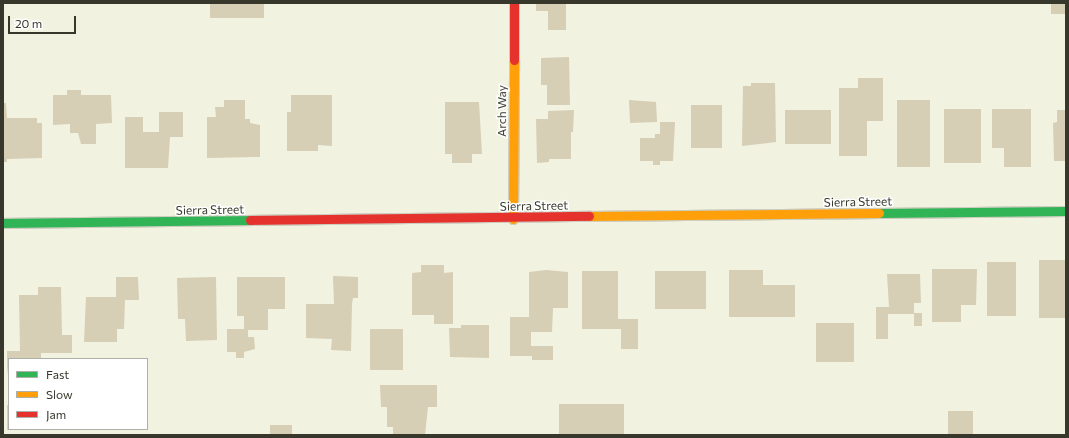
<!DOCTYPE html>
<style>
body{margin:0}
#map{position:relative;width:1069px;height:438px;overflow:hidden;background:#f1f2e0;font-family:Commissioner,sans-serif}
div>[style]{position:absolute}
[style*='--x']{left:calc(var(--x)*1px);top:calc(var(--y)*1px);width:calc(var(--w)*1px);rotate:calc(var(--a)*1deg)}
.building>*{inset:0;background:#d6ceb5;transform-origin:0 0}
.roads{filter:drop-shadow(1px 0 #cdcec0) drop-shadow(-1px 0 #cdcec0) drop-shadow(0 1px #cdcec0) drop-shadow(0 -1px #cdcec0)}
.fast>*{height:9px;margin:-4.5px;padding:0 4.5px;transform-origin:4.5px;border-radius:4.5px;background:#30b455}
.slow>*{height:9px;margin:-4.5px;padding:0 4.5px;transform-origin:4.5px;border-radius:4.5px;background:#ff9f0a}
.jam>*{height:9px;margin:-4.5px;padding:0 4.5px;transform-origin:4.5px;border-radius:4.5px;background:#e5322d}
span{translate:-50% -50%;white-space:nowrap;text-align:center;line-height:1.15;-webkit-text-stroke:3px #fff;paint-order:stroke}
.street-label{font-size:12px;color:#37372b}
.frame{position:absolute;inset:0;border:4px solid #37372b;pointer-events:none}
.legend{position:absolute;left:8px;top:358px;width:140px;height:72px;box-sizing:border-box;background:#fff;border:1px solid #afafaa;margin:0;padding:5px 7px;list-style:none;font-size:12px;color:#37372b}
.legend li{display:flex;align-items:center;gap:8px;height:20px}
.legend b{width:20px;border:1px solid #afafaa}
.scale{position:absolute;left:8px;top:16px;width:68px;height:18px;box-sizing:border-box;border:2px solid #37372b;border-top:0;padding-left:5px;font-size:12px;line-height:14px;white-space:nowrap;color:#37372b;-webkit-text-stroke:3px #fff;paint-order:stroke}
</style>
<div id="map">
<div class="building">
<div style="left:210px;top:3px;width:54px;height:15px"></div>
<div style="clip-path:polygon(536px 3px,566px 3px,566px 30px,548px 30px,548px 11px,536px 11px)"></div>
<div style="left:1051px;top:3px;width:14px;height:11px"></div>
<div style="clip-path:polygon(569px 57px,570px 105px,547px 105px,547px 85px,541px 85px,541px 58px)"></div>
<div style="clip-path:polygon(858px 78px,883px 78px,883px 121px,867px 121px,867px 156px,839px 156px,839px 88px,858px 88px)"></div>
<div style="clip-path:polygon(751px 83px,775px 83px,776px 142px,742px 146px,743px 86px,751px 86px)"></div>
<div style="clip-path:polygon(67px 90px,81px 90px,81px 95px,111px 95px,112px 123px,96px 124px,96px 144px,81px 144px,78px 133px,70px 133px,70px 124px,53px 125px,53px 95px,67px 95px)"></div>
<div style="clip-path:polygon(291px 95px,332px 95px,332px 146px,318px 145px,318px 151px,287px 151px,287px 112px,291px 112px)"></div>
<div style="clip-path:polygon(224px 100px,245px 100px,245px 119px,250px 119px,250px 123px,260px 125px,260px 157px,207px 158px,207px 117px,216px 117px,215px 107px,224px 107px)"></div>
<div style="clip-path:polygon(629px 100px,656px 102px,657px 122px,630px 123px)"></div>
<div style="left:897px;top:100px;width:33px;height:67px"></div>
<div style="clip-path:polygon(445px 102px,479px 102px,482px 154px,472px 154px,472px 163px,452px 163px,452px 154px,445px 154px)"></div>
<div style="clip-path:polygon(3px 103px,6px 103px,7px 118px,37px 118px,37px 123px,42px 123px,42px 158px,7px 159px,7px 162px,3px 162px)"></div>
<div style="left:691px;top:105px;width:31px;height:43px"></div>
<div style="left:944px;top:109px;width:37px;height:54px"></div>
<div style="clip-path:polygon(992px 109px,1031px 109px,1031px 167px,1004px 167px,1004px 148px,992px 148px)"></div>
<div style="clip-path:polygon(574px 110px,573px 132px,571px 132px,571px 159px,549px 159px,549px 162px,537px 163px,536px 119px,548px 119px,548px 111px)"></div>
<div style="left:785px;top:110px;width:46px;height:34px"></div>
<div style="clip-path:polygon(1057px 110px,1066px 110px,1066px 161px,1054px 161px,1053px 123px,1057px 122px)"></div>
<div style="clip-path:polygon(159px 112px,183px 112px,183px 137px,170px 137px,168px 168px,125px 168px,125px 117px,143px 117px,143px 132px,159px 132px)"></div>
<div style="clip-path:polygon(660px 122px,675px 122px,673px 161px,660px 161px,660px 165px,653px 165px,653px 161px,640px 161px,640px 138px,655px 138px,655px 134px,660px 134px)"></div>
<div style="left:1039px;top:260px;width:26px;height:58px"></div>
<div style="left:987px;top:262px;width:29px;height:54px"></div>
<div style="clip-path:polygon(421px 265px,444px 265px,444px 273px,453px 272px,453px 324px,434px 324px,434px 315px,412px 315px,412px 273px,421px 272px)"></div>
<div style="clip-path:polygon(932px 269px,977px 269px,976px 305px,961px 305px,961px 322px,932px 322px)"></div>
<div style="clip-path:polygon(546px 270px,568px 272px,568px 308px,553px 308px,552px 332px,531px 332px,531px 346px,553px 346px,553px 360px,532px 360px,532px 356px,510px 356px,510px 317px,529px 317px,529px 272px)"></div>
<div style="clip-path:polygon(729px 270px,763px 270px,763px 285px,795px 285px,795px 317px,729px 317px)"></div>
<div style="clip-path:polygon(582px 271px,618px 271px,618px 319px,638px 319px,638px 349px,621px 349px,621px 329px,582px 329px)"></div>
<div style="left:655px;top:271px;width:51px;height:38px"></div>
<div style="clip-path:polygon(887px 274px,920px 274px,921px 303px,914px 303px,914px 313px,922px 313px,922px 326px,914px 326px,914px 314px,888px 314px,888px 339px,876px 339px,876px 307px,889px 307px)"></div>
<div style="clip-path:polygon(333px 276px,358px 277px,358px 298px,353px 298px,352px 304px,351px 351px,331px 350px,332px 339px,306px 338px,306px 304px,334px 304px)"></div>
<div style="clip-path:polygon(116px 277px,138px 277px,139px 300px,125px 300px,124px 329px,117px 329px,117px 342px,84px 342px,86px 297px,116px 297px)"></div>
<div style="clip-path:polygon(216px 277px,217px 340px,186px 341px,185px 319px,178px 319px,177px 278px)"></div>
<div style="clip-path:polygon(237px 277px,285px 277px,285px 309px,268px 309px,268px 330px,248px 330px,248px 337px,254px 337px,255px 349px,244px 352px,244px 358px,236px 358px,236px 352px,227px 352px,227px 329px,244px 329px,244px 316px,237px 316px)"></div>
<div style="clip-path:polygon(38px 287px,61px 287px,62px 335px,72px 335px,72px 353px,41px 353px,41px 359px,9px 359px,7px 375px,7px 351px,20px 351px,19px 295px,38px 295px)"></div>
<div style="left:816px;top:323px;width:38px;height:39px"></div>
<div style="clip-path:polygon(461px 325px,489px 325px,489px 358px,450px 357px,449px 328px,461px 328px)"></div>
<div style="left:370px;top:329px;width:33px;height:41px"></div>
<div style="clip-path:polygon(380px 385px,437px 385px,437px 407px,428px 407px,425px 435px,393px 435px,393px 427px,387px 427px,387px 407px,381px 407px)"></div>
<div style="left:559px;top:404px;width:65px;height:31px"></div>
<div style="left:7px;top:405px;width:2px;height:25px"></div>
<div style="left:948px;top:411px;width:25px;height:24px"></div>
<div style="left:270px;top:425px;width:22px;height:10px"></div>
</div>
<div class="roads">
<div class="fast">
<div style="--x:879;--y:213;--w:187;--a:-0.6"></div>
<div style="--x:3;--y:223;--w:247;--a:-0.7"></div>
</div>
<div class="slow">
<div style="--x:589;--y:216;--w:290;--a:-0.6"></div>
<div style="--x:513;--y:219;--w:159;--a:-89.6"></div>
</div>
<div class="jam">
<div style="--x:514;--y:60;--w:57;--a:-90"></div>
<div style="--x:250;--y:220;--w:339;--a:-0.7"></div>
</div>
</div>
<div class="street-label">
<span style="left:502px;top:111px;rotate:-90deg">Arch Way</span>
<span style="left:858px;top:202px;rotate:-1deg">Sierra Street</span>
<span style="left:534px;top:206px;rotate:-1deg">Sierra Street</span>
<span style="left:210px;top:210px;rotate:-1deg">Sierra Street</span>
</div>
<div class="frame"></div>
<ul class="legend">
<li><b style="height:5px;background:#30b455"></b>Fast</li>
<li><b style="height:5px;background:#ff9f0a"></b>Slow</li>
<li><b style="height:5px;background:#e5322d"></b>Jam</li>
</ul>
<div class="scale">20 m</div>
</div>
